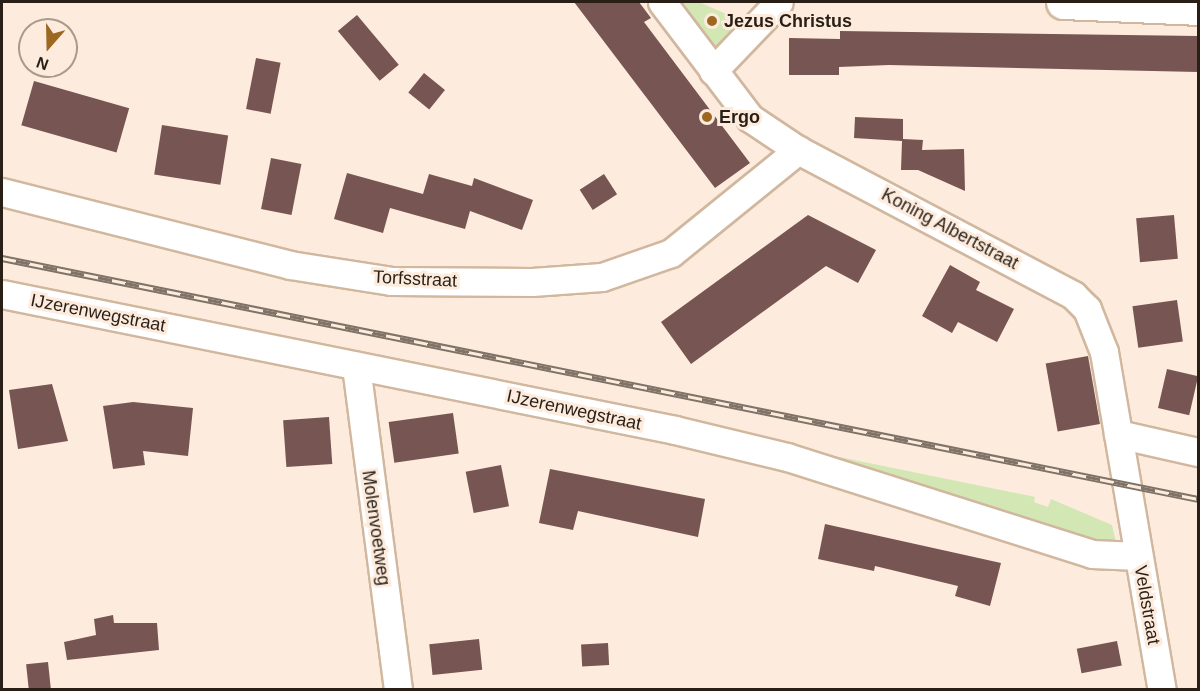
<!DOCTYPE html>
<style>
body{margin:0}
#map{position:relative;width:1200px;height:691px;overflow:hidden;background:#fdecdd;font-family:Arial,sans-serif}
div>[style]{position:absolute}
[style*='--x']{left:calc(var(--x)*1px);top:calc(var(--y)*1px);width:calc(var(--w)*1px);rotate:calc(var(--a)*1deg)}
.green>*{inset:0;background:#d3e7b4}
.building>*{inset:0;background:#775553;transform-origin:0 0}
.roads{filter:drop-shadow(2px 0 #d1b79e) drop-shadow(-2px 0 #d1b79e) drop-shadow(0 2px #d1b79e) drop-shadow(0 -2px #d1b79e)}
.minor>*{height:27px;margin:-13.5px;padding:0 13.5px;transform-origin:13.5px;border-radius:13.5px;background:#fff}
.tertiary>*{height:33px;margin:-16.5px;padding:0 16.5px;transform-origin:16.5px;border-radius:16.5px;background:#fff}
.rail>*{height:7px;margin-top:-3.5px;transform-origin:0;background:repeating-linear-gradient(90deg,#fdecdd 0 14px,#7f7267 0 28px);box-sizing:border-box;border-block:2px solid #7f7267}
.dots>*{width:16px;height:16px;translate:-50% -50%;box-sizing:border-box;border:3px solid #fdecdd;border-radius:50%}
span{translate:-50% -50%;white-space:nowrap;text-align:center;line-height:1.15;-webkit-text-stroke:6px #fdecdd;paint-order:stroke}
.poi-label{font-size:18px;color:#291f16;font-weight:700}
.left{translate:0 -50%;text-align:left}
.street-label{font-size:18px;color:#291f16}
.frame{position:absolute;inset:0;border:3px solid #291f16;pointer-events:none}
.north{position:absolute;left:18px;top:18px;width:60px;height:60px;box-sizing:border-box;background:#fdecdd;border:2px solid #a89a8d;border-radius:50%;rotate:200deg;font-size:16px;font-weight:700;line-height:24px;text-align:center;color:#291f16}
.north::after{content:'';display:block;margin:auto;width:21px;height:27px;background:#9d6621;clip-path:polygon(50% 0,100% 100%,50% 72%,0 100%)}
</style>
<div id="map">
<div class="green">
<div style="clip-path:polygon(673px 2px,699px 2px,742px 21px,720px 52px,713px 53px)"></div>
<div style="clip-path:polygon(815px 452px,1035px 497px,1034px 502px,1048px 507px,1051px 499px,1112px 525px,1116px 542px,1112px 548px)"></div>
</div>
<div class="building">
<div style="clip-path:polygon(574px 2px,639px 2px,651px 18px,644px 22px,750px 163px,715px 188px)"></div>
<div style="left:357px;top:15px;width:65px;height:25px;rotate:50deg"></div>
<div style="clip-path:polygon(840px 31px,1198px 36px,1198px 72px,889px 65px,839px 67px,839px 75px,789px 75px,789px 38px,840px 39px)"></div>
<div style="left:256px;top:58px;width:25px;height:52px;rotate:11deg"></div>
<div style="left:424px;top:73px;width:27px;height:25px;rotate:39deg"></div>
<div style="left:34px;top:81px;width:99px;height:46px;rotate:16deg"></div>
<div style="clip-path:polygon(855px 117px,903px 119px,903px 139px,923px 140px,922px 150px,964px 149px,965px 191px,918px 170px,901px 170px,902px 141px,854px 138px)"></div>
<div style="left:162px;top:125px;width:67px;height:50px;rotate:9deg"></div>
<div style="left:271px;top:158px;width:31px;height:52px;rotate:11deg"></div>
<div style="clip-path:polygon(347px 173px,423px 194px,429px 174px,472px 186px,474px 178px,533px 200px,522px 230px,470px 211px,465px 229px,390px 208px,383px 233px,334px 219px)"></div>
<div style="left:604px;top:174px;width:24px;height:29px;rotate:57deg"></div>
<div style="clip-path:polygon(808px 215px,876px 250px,858px 283px,826px 266px,691px 364px,661px 322px)"></div>
<div style="left:1174px;top:215px;width:44px;height:38px;rotate:85deg"></div>
<div style="clip-path:polygon(950px 265px,980px 282px,976px 290px,1014px 309px,997px 342px,958px 322px,952px 333px,922px 316px)"></div>
<div style="left:1177px;top:300px;width:42px;height:45px;rotate:82deg"></div>
<div style="left:1088px;top:356px;width:69px;height:43px;rotate:80deg"></div>
<div style="left:1167px;top:369px;width:32px;height:40px;rotate:13deg"></div>
<div style="clip-path:polygon(52px 384px,68px 441px,18px 449px,9px 390px)"></div>
<div style="clip-path:polygon(133px 402px,193px 408px,188px 456px,143px 451px,145px 465px,113px 469px,103px 406px)"></div>
<div style="left:453px;top:413px;width:41px;height:65px;rotate:82deg"></div>
<div style="left:329px;top:417px;width:47px;height:46px;rotate:86deg"></div>
<div style="left:501px;top:465px;width:42px;height:36px;rotate:79deg"></div>
<div style="clip-path:polygon(550px 469px,705px 499px,698px 537px,578px 511px,573px 530px,539px 523px)"></div>
<div style="clip-path:polygon(825px 524px,1001px 563px,990px 606px,955px 596px,958px 586px,875px 566px,874px 571px,818px 559px)"></div>
<div style="clip-path:polygon(113px 615px,114px 623px,157px 623px,159px 650px,67px 660px,64px 642px,96px 635px,94px 619px)"></div>
<div style="left:479px;top:639px;width:31px;height:50px;rotate:84deg"></div>
<div style="left:1117px;top:641px;width:25px;height:41px;rotate:79deg"></div>
<div style="left:608px;top:643px;width:22px;height:27px;rotate:87deg"></div>
<div style="left:48px;top:662px;width:28px;height:22px;rotate:84deg"></div>
</div>
<div class="roads">
<div class="minor">
<div style="--x:662;--y:2;--w:146;--a:52.8"></div>
<div style="--x:750;--y:118;--w:58;--a:33.7"></div>
<div style="--x:798;--y:150;--w:311;--a:27.8"></div>
<div style="--x:1073;--y:295;--w:20;--a:45"></div>
<div style="--x:1087;--y:309;--w:46;--a:68.4"></div>
<div style="--x:1104;--y:352;--w:343;--a:80.3"></div>
<div style="--x:713;--y:71;--w:95;--a:-46.3"></div>
<div style="--x:2;--y:192;--w:297;--a:14.2"></div>
<div style="--x:290;--y:265;--w:102;--a:9"></div>
<div style="--x:391;--y:281;--w:141;--a:0.4"></div>
<div style="--x:532;--y:282;--w:70;--a:-4.1"></div>
<div style="--x:602;--y:277;--w:73;--a:-19.2"></div>
<div style="--x:671;--y:253;--w:164;--a:-39"></div>
<div style="--x:2;--y:294;--w:687;--a:11.42"></div>
<div style="--x:675;--y:430;--w:115;--a:13.6"></div>
<div style="--x:787;--y:457;--w:320;--a:17.6"></div>
<div style="--x:1092;--y:554;--w:46;--a:2.5"></div>
<div style="--x:356;--y:366;--w:327;--a:82.6"></div>
<div style="--x:1118;--y:434;--w:82;--a:12.7"></div>
</div>
<div class="tertiary">
<div style="--x:1063;--y:2;--w:135;--a:2.5"></div>
</div>
</div>
<div class="rail">
<div style="--x:2;--y:258;--w:1220;--a:11.39"></div>
</div>
<div class="dots">
<div style="left:712px;top:21px;background:#9d6621"></div>
<div style="left:707px;top:117px;background:#9d6621"></div>
</div>
<div class="poi-label">
<span class="left" style="left:724px;top:21px">Jezus Christus</span>
<span class="left" style="left:719px;top:117px">Ergo</span>
</div>
<div class="street-label">
<span style="left:950px;top:229px;rotate:28deg">Koning Albertstraat</span>
<span style="left:415px;top:279px;rotate:3deg">Torfsstraat</span>
<span style="left:98px;top:313px;rotate:11deg">IJzerenwegstraat</span>
<span style="left:574px;top:410px;rotate:12deg">IJzerenwegstraat</span>
<span style="left:376px;top:528px;rotate:82deg">Molenvoetweg</span>
<span style="left:1147px;top:605px;rotate:80deg">Veldstraat</span>
</div>
<div class="frame"></div>
<div class="north">N</div>
</div>
